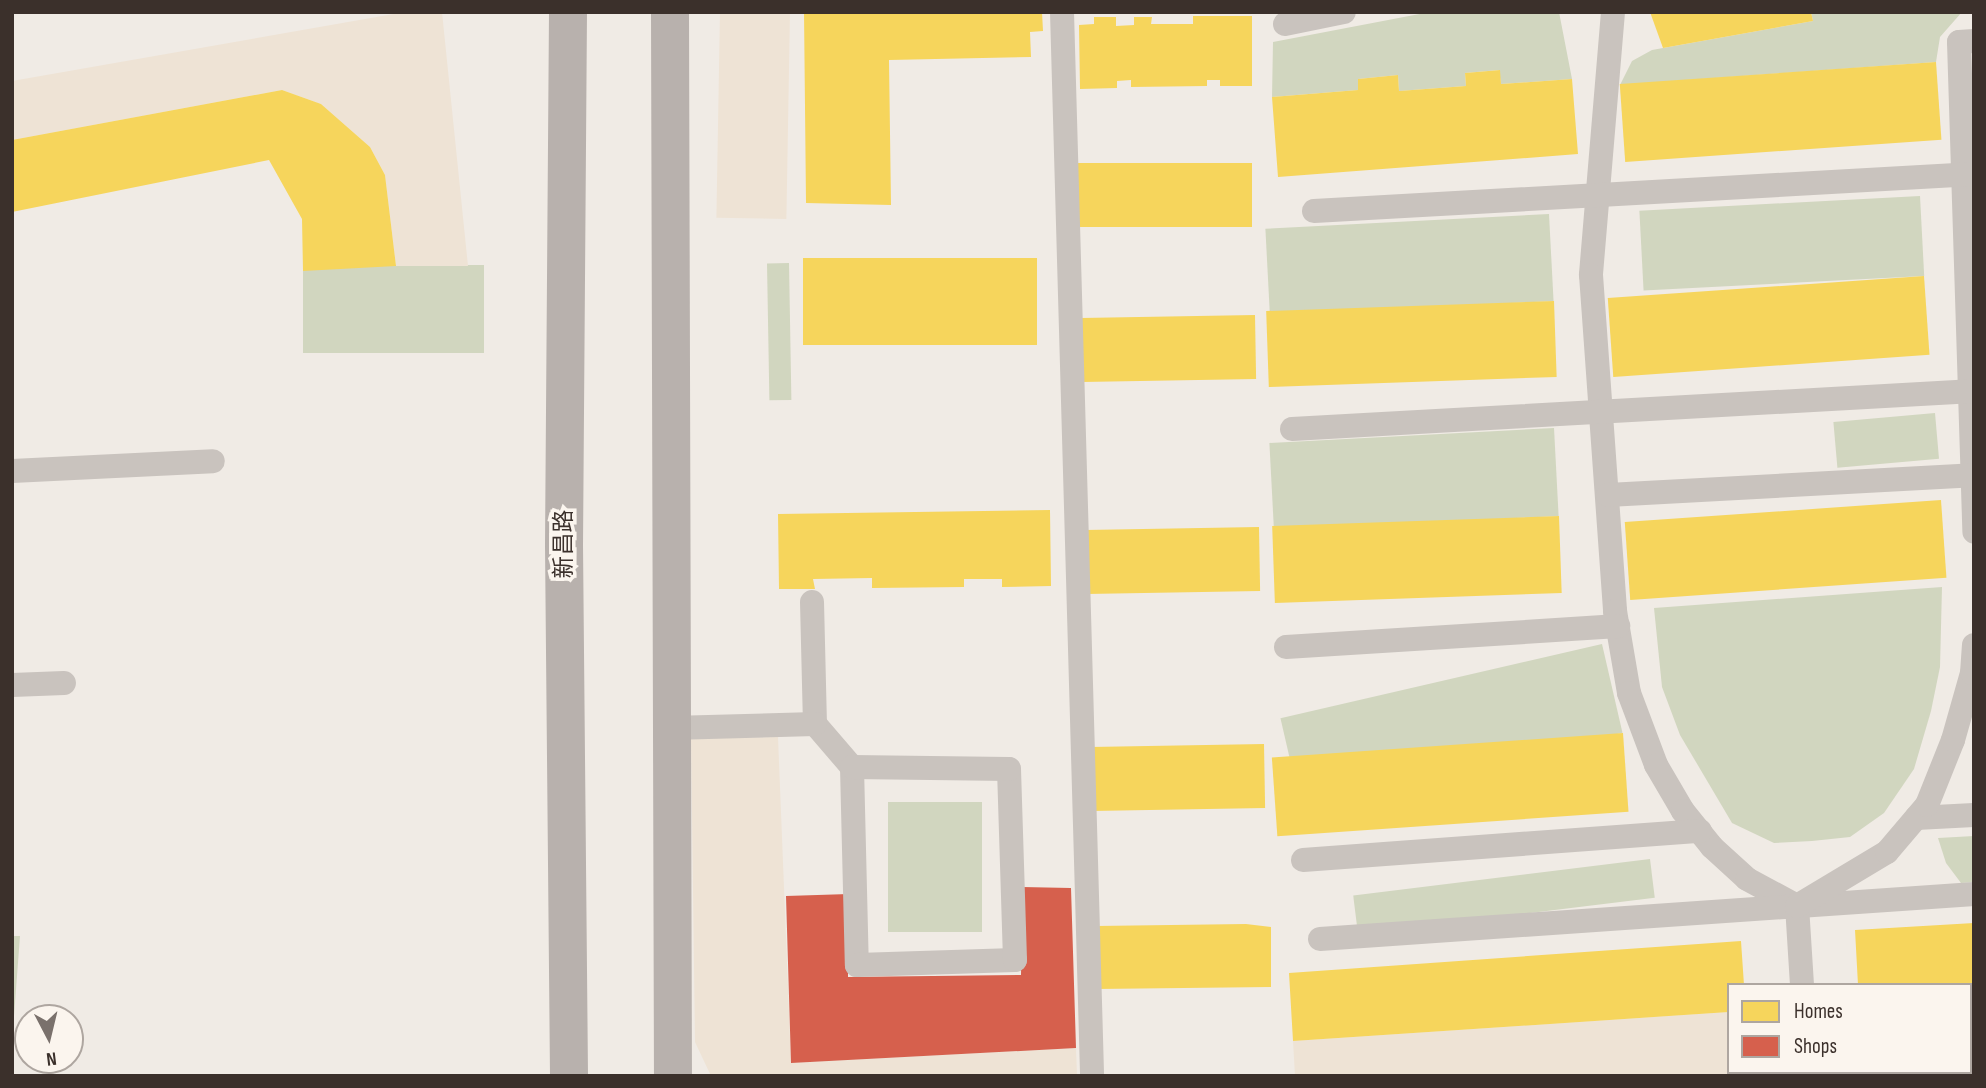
<!DOCTYPE html>
<meta charset="utf-8">
<style>
body{margin:0}
#map{position:relative;width:1986px;height:1088px;overflow:hidden;background:#f0ebe5;font-family:"Sofia Sans Condensed","Noto Sans SC",sans-serif}
div>[style]{position:absolute}
[style*='--x']{left:calc(var(--x)*1px);top:calc(var(--y)*1px);width:calc(var(--w)*1px);rotate:calc(var(--a)*1deg)}
.green>*{inset:0;background:#d1d6bf;transform-origin:0 0}
.plaza>*{inset:0;background:#eee3d5;transform-origin:0 0}
.homes>*{inset:0;background:#f6d55c;transform-origin:0 0}
.shops>*{inset:0;background:#d6604d}
.service>*{height:24px;margin:-12px;padding:0 12px;transform-origin:12px;border-radius:12px;background:#c9c3be}
.primary>*{height:38px;margin:-19px;padding:0 19px;transform-origin:19px;border-radius:19px;background:#b8b1ad}
span{translate:-50% -50%;white-space:nowrap;text-align:center;line-height:1.15;-webkit-text-stroke:7px #fbf5ee;paint-order:stroke}
.street-label{font-size:23px;color:#3b302b}
.frame{position:absolute;inset:0;border:14px solid #3b302b;pointer-events:none}
.legend{position:absolute;left:1727px;top:983px;width:245px;height:91px;box-sizing:border-box;background:#fbf5ee;border:2px solid #aea6a0;margin:0;padding:9px 12px;list-style:none;font-size:21px;color:#3b302b}
.legend li{display:flex;align-items:center;gap:14px;height:35px}
.legend b{width:35px;border:2px solid #aea6a0}
.north{position:absolute;left:14px;top:1004px;width:70px;height:70px;box-sizing:border-box;background:#fbf5ee;border:2px solid #aea6a0;border-radius:50%;rotate:173deg;font-size:19px;font-weight:700;line-height:28px;text-align:center;color:#3b302b}
.north::after{content:'';display:block;margin:auto;width:24px;height:32px;background:#7a716c;clip-path:polygon(50% 0,100% 100%,50% 72%,0 100%)}
</style>
<div id="map">
<div class="green">
<div style="clip-path:polygon(1430px 12px,1559px 12px,1572px 79px,1501px 84px,1499px 70px,1465px 73px,1466px 86px,1399px 91px,1398px 75px,1358px 79px,1358px 90px,1272px 97px,1273px 42px)"></div>
<div style="clip-path:polygon(1811px 12px,1962px 12px,1940px 37px,1936px 62px,1620px 85px,1632px 61px,1652px 50px,1813px 21px)"></div>
<div style="left:1920px;top:196px;width:80px;height:281px;rotate:87deg"></div>
<div style="left:1549px;top:214px;width:87px;height:284px;rotate:87deg"></div>
<div style="left:789px;top:263px;width:137px;height:22px;rotate:89deg"></div>
<div style="left:484px;top:265px;width:88px;height:181px;rotate:90deg"></div>
<div style="left:1935px;top:413px;width:46px;height:102px;rotate:85deg"></div>
<div style="left:1554px;top:428px;width:88px;height:285px;rotate:87deg"></div>
<div style="clip-path:polygon(1942px 587px,1940px 667px,1931px 711px,1914px 769px,1884px 813px,1850px 837px,1812px 841px,1774px 843px,1732px 823px,1680px 735px,1662px 687px,1654px 608px)"></div>
<div style="left:1602px;top:644px;width:91px;height:330px;rotate:77deg"></div>
<div style="left:888px;top:802px;width:94px;height:130px"></div>
<div style="clip-path:polygon(1974px 836px,1974px 882px,1961px 883px,1946px 863px,1938px 838px)"></div>
<div style="left:1650px;top:859px;width:39px;height:299px;rotate:83deg"></div>
<div style="clip-path:polygon(12px 936px,20px 936px,12px 1043px)"></div>
</div>
<div class="plaza">
<div style="clip-path:polygon(405px 12px,442px 12px,468px 266px,396px 266px,385px 175px,370px 147px,321px 104px,282px 90px,12px 140px,12px 81px)"></div>
<div style="left:790px;top:12px;width:207px;height:70px;rotate:91deg"></div>
<div style="clip-path:polygon(778px 737px,791px 1063px,1076px 1048px,1077px 1076px,711px 1076px,695px 1042px,691px 738px)"></div>
<div style="clip-path:polygon(1970px 997px,1974px 997px,1974px 1076px,1295px 1076px,1293px 1041px,1729px 1012px,1729px 1072px,1970px 1072px)"></div>
</div>
<div class="homes">
<div style="clip-path:polygon(804px 12px,1042px 12px,1043px 31px,1030px 32px,1031px 57px,889px 60px,891px 205px,806px 203px)"></div>
<div style="clip-path:polygon(1650px 12px,1811px 12px,1813px 21px,1663px 48px)"></div>
<div style="clip-path:polygon(1193px 16px,1252px 16px,1252px 86px,1220px 86px,1220px 80px,1207px 80px,1207px 86px,1131px 87px,1131px 80px,1117px 81px,1117px 88px,1080px 89px,1079px 25px,1094px 24px,1094px 17px,1116px 17px,1116px 26px,1134px 25px,1134px 17px,1152px 17px,1151px 24px,1193px 24px)"></div>
<div style="left:1936px;top:62px;width:78px;height:317px;rotate:86deg"></div>
<div style="clip-path:polygon(1500px 70px,1501px 84px,1572px 79px,1578px 154px,1278px 177px,1272px 97px,1358px 90px,1358px 79px,1398px 75px,1399px 91px,1466px 86px,1465px 73px)"></div>
<div style="clip-path:polygon(282px 90px,321px 104px,370px 147px,385px 175px,396px 266px,303px 271px,302px 219px,269px 160px,12px 212px,12px 140px)"></div>
<div style="left:1252px;top:163px;width:64px;height:174px;rotate:90deg"></div>
<div style="left:1037px;top:258px;width:87px;height:234px;rotate:90deg"></div>
<div style="left:1924px;top:276px;width:79px;height:317px;rotate:86deg"></div>
<div style="left:1554px;top:301px;width:76px;height:288px;rotate:88deg"></div>
<div style="left:1255px;top:315px;width:64px;height:174px;rotate:89deg"></div>
<div style="left:1941px;top:500px;width:78px;height:317px;rotate:86deg"></div>
<div style="clip-path:polygon(1050px 510px,1051px 586px,1002px 587px,1002px 579px,964px 579px,964px 587px,872px 588px,872px 578px,813px 579px,815px 589px,779px 589px,778px 514px)"></div>
<div style="left:1559px;top:516px;width:77px;height:287px;rotate:88deg"></div>
<div style="left:1259px;top:527px;width:64px;height:174px;rotate:89deg"></div>
<div style="left:1623px;top:733px;width:79px;height:352px;rotate:86deg"></div>
<div style="left:1264px;top:744px;width:64px;height:174px;rotate:89deg"></div>
<div style="clip-path:polygon(1974px 923px,1974px 997px,1970px 985px,1858px 985px,1855px 930px)"></div>
<div style="clip-path:polygon(1246px 924px,1271px 927px,1271px 987px,1096px 989px,1096px 926px)"></div>
<div style="clip-path:polygon(1741px 941px,1744px 985px,1729px 985px,1729px 1012px,1293px 1041px,1289px 973px)"></div>
</div>
<div class="shops">
<div style="clip-path:polygon(1022px 887px,1071px 888px,1076px 1048px,791px 1063px,786px 896px,849px 894px,848px 977px,1021px 975px)"></div>
</div>
<div class="service">
<div style="--x:1062;--y:12;--w:1064;--a:88.38"></div>
<div style="--x:1613;--y:12;--w:264;--a:94.8"></div>
<div style="--x:1591;--y:275;--w:337;--a:85.9"></div>
<div style="--x:1615;--y:611;--w:83;--a:80.3"></div>
<div style="--x:1629;--y:693;--w:77;--a:69.4"></div>
<div style="--x:1656;--y:765;--w:53;--a:59.6"></div>
<div style="--x:1683;--y:811;--w:46;--a:51.1"></div>
<div style="--x:1712;--y:847;--w:47;--a:42.4"></div>
<div style="--x:1747;--y:879;--w:57;--a:28.4"></div>
<div style="--x:1285;--y:24;--w:60;--a:-11.5"></div>
<div style="--x:1974;--y:41;--w:15;--a:176"></div>
<div style="--x:1959;--y:42;--w:490;--a:88.2"></div>
<div style="--x:1314;--y:211;--w:661;--a:-3.21"></div>
<div style="--x:1292;--y:429;--w:683;--a:-3.19"></div>
<div style="--x:12;--y:471;--w:201;--a:-2.8"></div>
<div style="--x:1608;--y:495;--w:365;--a:-3.1"></div>
<div style="--x:812;--y:602;--w:122;--a:88.6"></div>
<div style="--x:815;--y:724;--w:57;--a:49.3"></div>
<div style="--x:852;--y:767;--w:198;--a:88.6"></div>
<div style="--x:857;--y:965;--w:158;--a:-1.8"></div>
<div style="--x:1015;--y:960;--w:191;--a:-91.8"></div>
<div style="--x:1009;--y:769;--w:157;--a:-179.3"></div>
<div style="--x:1286;--y:647;--w:333;--a:-3.6"></div>
<div style="--x:12;--y:685;--w:52;--a:-2.2"></div>
<div style="--x:671;--y:728;--w:144;--a:-1.6"></div>
<div style="--x:1916;--y:818;--w:58;--a:-3"></div>
<div style="--x:1303;--y:860;--w:398;--a:-4.2"></div>
<div style="--x:1320;--y:939;--w:656;--a:-3.94"></div>
<div style="--x:1802;--y:985;--w:79;--a:-93.6"></div>
<div style="--x:1797;--y:906;--w:105;--a:-31"></div>
<div style="--x:1887;--y:852;--w:62;--a:-49.6"></div>
<div style="--x:1927;--y:805;--w:70;--a:-68.2"></div>
<div style="--x:1953;--y:740;--w:70;--a:-74.2"></div>
<div style="--x:1972;--y:673;--w:28;--a:-86"></div>
<div style="--x:1809;--y:1072;--w:4;--a:90"></div>
</div>
<div class="primary">
<div style="--x:568;--y:12;--w:533;--a:90.43"></div>
<div style="--x:564;--y:545;--w:531;--a:89.46"></div>
<div style="--x:670;--y:12;--w:1064;--a:89.84"></div>
</div>
<div class="street-label">
<span style="left:564px;top:544px;rotate:-90deg">新昌路</span>
</div>
<div class="frame"></div>
<ul class="legend">
<li><b style="height:19px;background:#f6d55c"></b>Homes</li>
<li><b style="height:19px;background:#d6604d"></b>Shops</li>
</ul>
<div class="north">N</div>
</div>
